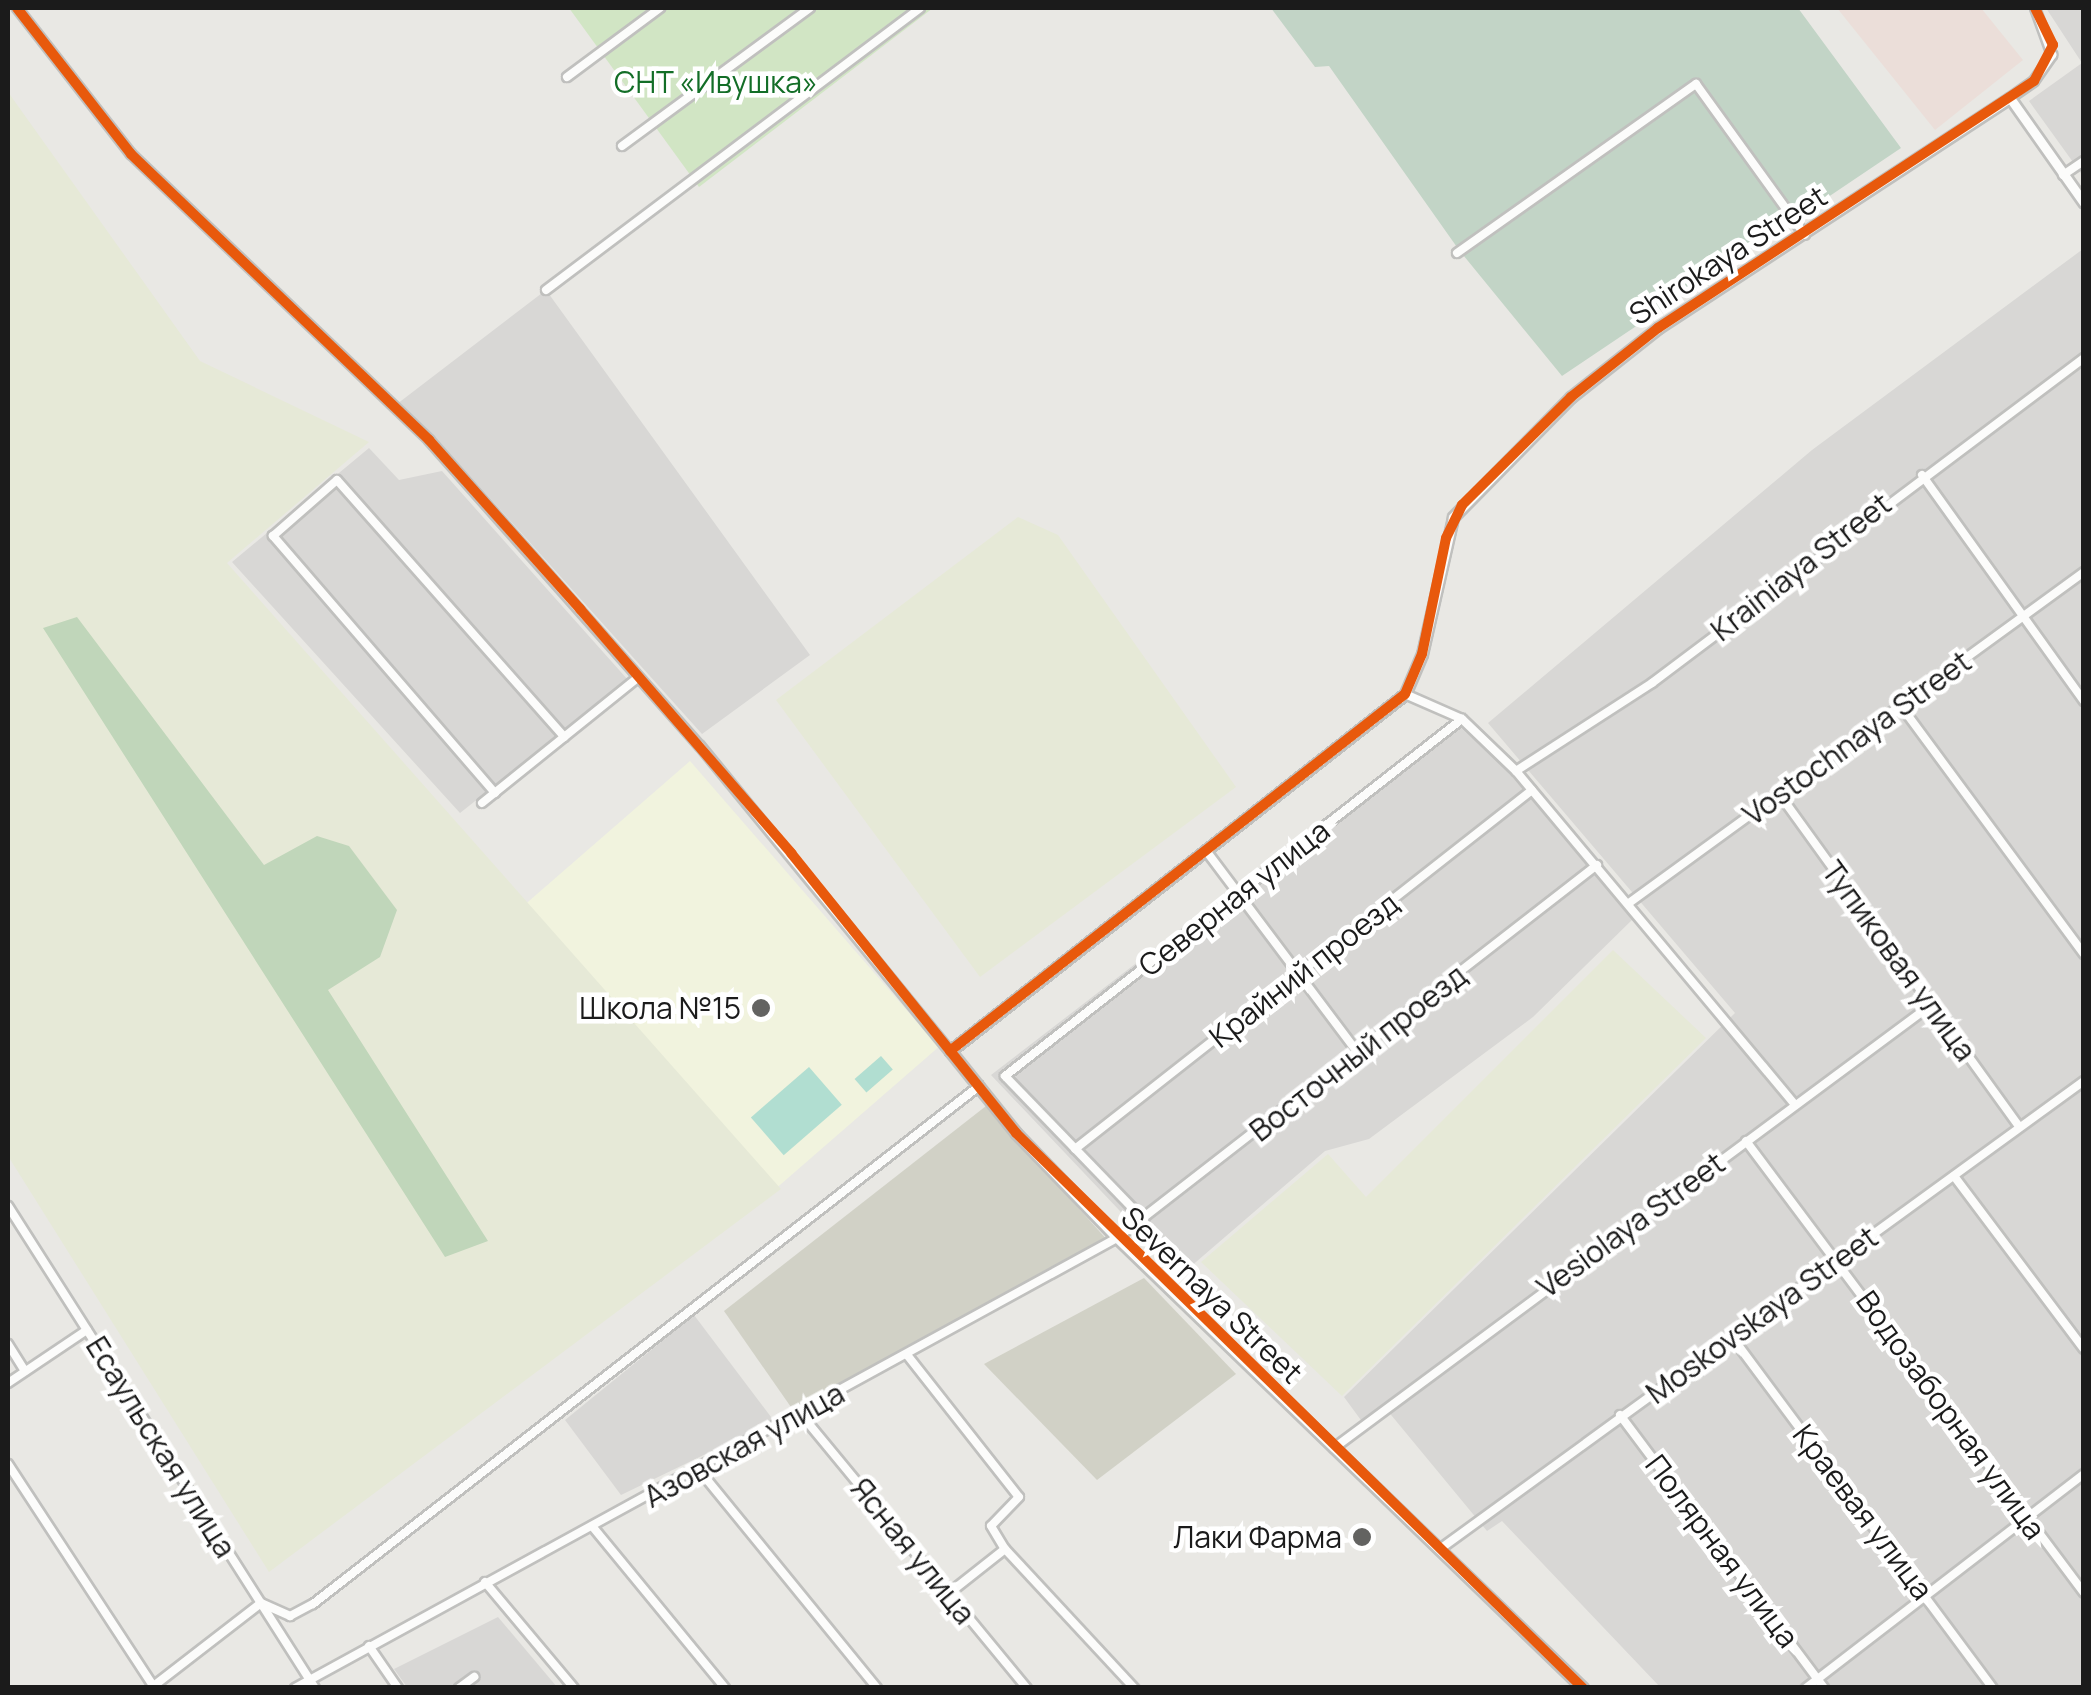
<!DOCTYPE html>
<meta charset="utf-8">
<style>
body{margin:0}
#map{position:relative;width:2091px;height:1695px;overflow:hidden;background:#e9e8e4;font-family:Manrope,sans-serif}
div>[style]{position:absolute}
[style*='--x']{left:calc(var(--x)*1px);top:calc(var(--y)*1px);width:calc(var(--w)*1px);rotate:calc(var(--a)*1deg)}
.residential>*{inset:0;background:#d8d7d5}
.commercial>*{inset:0;background:#ebded9}
.education>*{inset:0;background:#f1f3de;transform-origin:0 0}
.construction>*{inset:0;background:#d1d1c6}
.farmland>*{inset:0;background:#e6e9d7}
.grass>*{inset:0;background:#d1e5c4}
.forest>*{inset:0;background:#c0d6ba}
.cemetery>*{inset:0;background:#c2d4c6}
.pitch>*{inset:0;background:#b1ded1;transform-origin:0 0}
.roads{filter:drop-shadow(2px 0 #c0c0be) drop-shadow(-2px 0 #c0c0be) drop-shadow(0 2px #c0c0be) drop-shadow(0 -2px #c0c0be)}
.minor>*{height:8px;margin:-4px;padding:0 4px;transform-origin:4px;border-radius:4px;background:#fcfcfb}
.tertiary>*{height:9px;margin:-4.5px;padding:0 4.5px;transform-origin:4.5px;border-radius:4.5px;background:#fcfcfb}
.cycleway>*{height:10px;margin:-5px;padding:0 5px;transform-origin:5px;border-radius:5px;background:#e8590c}
.dots>*{width:28px;height:28px;translate:-50% -50%;box-sizing:border-box;border:5px solid #fff;border-radius:50%}
span{translate:-50% -50%;white-space:nowrap;text-align:center;line-height:1.15;-webkit-text-stroke:9px #fff;paint-order:stroke}
.park-label{font-size:30px;color:#136e27}
.street-label{font-size:30px;color:#1b1b1b}
.poi-label{font-size:30px;color:#1b1b1b}
.right{translate:-100% -50%;text-align:right}
.frame{position:absolute;inset:0;border:10px solid #1b1b1b;pointer-events:none}
</style>
<div id="map">
<div class="residential">
<div style="clip-path:polygon(2046px 8px,2083px 8px,2083px 176px,2029px 101px,2082px 63px)"></div>
<div style="clip-path:polygon(2083px 249px,2083px 1687px,1660px 1687px,1502px 1521px,1487px 1531px,1387px 1410px,1366px 1427px,1344px 1397px,1735px 1013px,1488px 723px,1812px 450px)"></div>
<div style="clip-path:polygon(546px 290px,810px 655px,702px 734px,433px 435px,397px 404px)"></div>
<div style="clip-path:polygon(369px 448px,399px 480px,442px 471px,628px 680px,460px 813px,232px 562px)"></div>
<div style="clip-path:polygon(1452px 720px,1500px 763px,1634px 918px,1533px 1017px,1369px 1139px,1325px 1151px,1189px 1268px,1137px 1229px,991px 1075px)"></div>
<div style="clip-path:polygon(694px 1315px,774px 1421px,621px 1495px,565px 1420px)"></div>
<div style="clip-path:polygon(498px 1617px,557px 1687px,407px 1687px,394px 1669px)"></div>
</div>
<div class="commercial">
<div style="clip-path:polygon(1837px 8px,1981px 8px,2023px 60px,1935px 130px)"></div>
</div>
<div class="education">
<div style="left:690px;top:761px;width:379px;height:216px;rotate:49deg"></div>
</div>
<div class="construction">
<div style="clip-path:polygon(986px 1106px,1110px 1243px,793px 1410px,724px 1311px)"></div>
<div style="clip-path:polygon(1144px 1278px,1236px 1374px,1097px 1480px,984px 1364px)"></div>
</div>
<div class="farmland">
<div style="clip-path:polygon(8px 92px,200px 361px,369px 442px,227px 563px,781px 1189px,269px 1572px,8px 1156px)"></div>
<div style="clip-path:polygon(1018px 517px,1058px 535px,1236px 787px,980px 977px,776px 700px)"></div>
<div style="clip-path:polygon(1613px 950px,1706px 1038px,1342px 1396px,1201px 1262px,1328px 1154px,1366px 1197px)"></div>
</div>
<div class="grass">
<div style="clip-path:polygon(569px 8px,933px 8px,699px 187px)"></div>
</div>
<div class="forest">
<div style="clip-path:polygon(77px 617px,264px 865px,317px 836px,349px 846px,397px 910px,380px 957px,328px 990px,488px 1241px,445px 1257px,43px 628px)"></div>
</div>
<div class="cemetery">
<div style="clip-path:polygon(1271px 8px,1798px 8px,1901px 148px,1562px 376px,1459px 250px,1329px 66px,1315px 67px)"></div>
</div>
<div class="pitch">
<div style="left:881px;top:1056px;width:18px;height:35px;rotate:49deg"></div>
<div style="left:809px;top:1067px;width:50px;height:77px;rotate:49deg"></div>
</div>
<div class="roads">
<div class="minor">
<div style="--x:17;--y:8;--w:185;--a:52"></div>
<div style="--x:131;--y:154;--w:413;--a:43.8"></div>
<div style="--x:429;--y:440;--w:409;--a:48.5"></div>
<div style="--x:700;--y:746;--w:394;--a:50.7"></div>
<div style="--x:567;--y:77;--w:116;--a:-36.6"></div>
<div style="--x:2010;--y:98;--w:29;--a:-35"></div>
<div style="--x:2034;--y:81;--w:32;--a:-55"></div>
<div style="--x:2052;--y:55;--w:50;--a:-109.9"></div>
<div style="--x:622;--y:146;--w:233;--a:-36.3"></div>
<div style="--x:2063;--y:175;--w:25;--a:-34"></div>
<div style="--x:1457;--y:253;--w:293;--a:-35.3"></div>
<div style="--x:1696;--y:84;--w:186;--a:54.2"></div>
<div style="--x:546;--y:290;--w:468;--a:-37"></div>
<div style="--x:1922;--y:475;--w:278;--a:54.4"></div>
<div style="--x:1405;--y:694;--w:62;--a:23.7"></div>
<div style="--x:1462;--y:719;--w:75;--a:43.9"></div>
<div style="--x:1516;--y:771;--w:434;--a:50.1"></div>
<div style="--x:1901;--y:706;--w:308;--a:53.6"></div>
<div style="--x:1516;--y:771;--w:162;--a:-32.9"></div>
<div style="--x:1652;--y:683;--w:541;--a:-36.95"></div>
<div style="--x:495;--y:793;--w:340;--a:-130.8"></div>
<div style="--x:273;--y:536;--w:85;--a:-41.2"></div>
<div style="--x:337;--y:480;--w:343;--a:48.5"></div>
<div style="--x:1780;--y:795;--w:408;--a:54.2"></div>
<div style="--x:482;--y:803;--w:198;--a:-38.8"></div>
<div style="--x:1207;--y:852;--w:251;--a:53.1"></div>
<div style="--x:1629;--y:903;--w:563;--a:-36.03"></div>
<div style="--x:1746;--y:1141;--w:564;--a:53.21"></div>
<div style="--x:1075;--y:1149;--w:581;--a:-38.15"></div>
<div style="--x:1954;--y:1176;--w:216;--a:53.1"></div>
<div style="--x:8;--y:1206;--w:571;--a:57.51"></div>
<div style="--x:1144;--y:1220;--w:200;--a:-134"></div>
<div style="--x:1005;--y:1076;--w:580;--a:-38"></div>
<div style="--x:1732;--y:1337;--w:437;--a:53.4"></div>
<div style="--x:8;--y:1344;--w:32;--a:58"></div>
<div style="--x:908;--y:1356;--w:179;--a:51.8"></div>
<div style="--x:1019;--y:1497;--w:40;--a:134"></div>
<div style="--x:991;--y:1526;--w:27;--a:59"></div>
<div style="--x:1005;--y:1549;--w:73;--a:141.7"></div>
<div style="--x:8;--y:1383;--w:95;--a:-33.9"></div>
<div style="--x:800;--y:1413;--w:357;--a:50.5"></div>
<div style="--x:1620;--y:1415;--w:341;--a:53.2"></div>
<div style="--x:1334;--y:1448;--w:743;--a:-36.58"></div>
<div style="--x:8;--y:1464;--w:265;--a:56.8"></div>
<div style="--x:700;--y:1471;--w:280;--a:50.8"></div>
<div style="--x:592;--y:1526;--w:210;--a:50.6"></div>
<div style="--x:1005;--y:1549;--w:190;--a:47.1"></div>
<div style="--x:1440;--y:1549;--w:796;--a:-36.01"></div>
<div style="--x:485;--y:1582;--w:138;--a:50"></div>
<div style="--x:261;--y:1603;--w:32;--a:24"></div>
<div style="--x:290;--y:1616;--w:26;--a:-28"></div>
<div style="--x:313;--y:1604;--w:844;--a:-37.87"></div>
<div style="--x:369;--y:1646;--w:51;--a:55.4"></div>
<div style="--x:151;--y:1688;--w:139;--a:-37.7"></div>
<div style="--x:295;--y:1688;--w:937;--a:-28.7"></div>
<div style="--x:1117;--y:1238;--w:608;--a:-37.85"></div>
<div style="--x:459;--y:1688;--w:19;--a:-36"></div>
<div style="--x:1806;--y:1688;--w:351;--a:-37.6"></div>
</div>
<div class="tertiary">
<div style="--x:1583;--y:1688;--w:648;--a:-136"></div>
<div style="--x:1117;--y:1238;--w:146;--a:-133.9"></div>
<div style="--x:1016;--y:1133;--w:105;--a:-128.8"></div>
<div style="--x:950;--y:1051;--w:578;--a:-38.12"></div>
<div style="--x:1405;--y:694;--w:43;--a:-67"></div>
<div style="--x:1422;--y:654;--w:140;--a:-77.2"></div>
<div style="--x:1453;--y:517;--w:168;--a:-45.5"></div>
<div style="--x:1571;--y:397;--w:111;--a:-38.4"></div>
<div style="--x:1658;--y:328;--w:420;--a:-33.2"></div>
<div style="--x:2010;--y:98;--w:128;--a:54.8"></div>
</div>
</div>
<div class="cycleway">
<div style="--x:17;--y:8;--w:185;--a:52"></div>
<div style="--x:131;--y:154;--w:413;--a:43.8"></div>
<div style="--x:429;--y:440;--w:227;--a:48.2"></div>
<div style="--x:580;--y:609;--w:323;--a:49.1"></div>
<div style="--x:791;--y:853;--w:359;--a:51.2"></div>
<div style="--x:1016;--y:1133;--w:793;--a:44.39"></div>
<div style="--x:950;--y:1051;--w:578;--a:-38.12"></div>
<div style="--x:1405;--y:694;--w:43;--a:-67"></div>
<div style="--x:1422;--y:654;--w:118;--a:-78.3"></div>
<div style="--x:1446;--y:538;--w:37;--a:-64"></div>
<div style="--x:1462;--y:505;--w:153;--a:-44.7"></div>
<div style="--x:1571;--y:397;--w:111;--a:-38.4"></div>
<div style="--x:1658;--y:328;--w:450;--a:-33.3"></div>
<div style="--x:2034;--y:81;--w:41;--a:-62.2"></div>
<div style="--x:2053;--y:45;--w:41;--a:-115.9"></div>
</div>
<div class="dots">
<div style="left:761px;top:1008px;background:#636361"></div>
<div style="left:1362px;top:1537px;background:#636361"></div>
</div>
<div class="park-label">
<span style="left:716px;top:82px">СНТ «Ивушка»</span>
</div>
<div class="street-label">
<span style="left:1728px;top:255px;rotate:-33deg">Shirokaya Street</span>
<span style="left:1801px;top:567px;rotate:-38deg">Krainiaya Street</span>
<span style="left:1857px;top:738px;rotate:-36deg">Vostochnaya Street</span>
<span style="left:1234px;top:898px;rotate:-38deg">Северная улица</span>
<span style="left:1899px;top:961px;rotate:54deg">Тупиковая улица</span>
<span style="left:1304px;top:970px;rotate:-38deg">Крайний проезд</span>
<span style="left:1358px;top:1053px;rotate:-38deg">Восточный проезд</span>
<span style="left:1631px;top:1225px;rotate:-36deg">Vesiolaya Street</span>
<span style="left:1212px;top:1295px;rotate:44deg">Severnaya Street</span>
<span style="left:1762px;top:1315px;rotate:-36deg">Moskovskaya Street</span>
<span style="left:1951px;top:1415px;rotate:54deg">Водозаборная улица</span>
<span style="left:744px;top:1445px;rotate:-29deg">Азовская улица</span>
<span style="left:161px;top:1447px;rotate:58deg">Есаульская улица</span>
<span style="left:1863px;top:1512px;rotate:53deg">Краевая улица</span>
<span style="left:913px;top:1551px;rotate:51deg">Ясная улица</span>
<span style="left:1722px;top:1551px;rotate:53deg">Полярная улица</span>
</div>
<div class="poi-label">
<span class="right" style="left:741px;top:1008px">Школа №15</span>
<span class="right" style="left:1342px;top:1537px">Лаки Фарма</span>
</div>
<div class="frame"></div>
</div>
